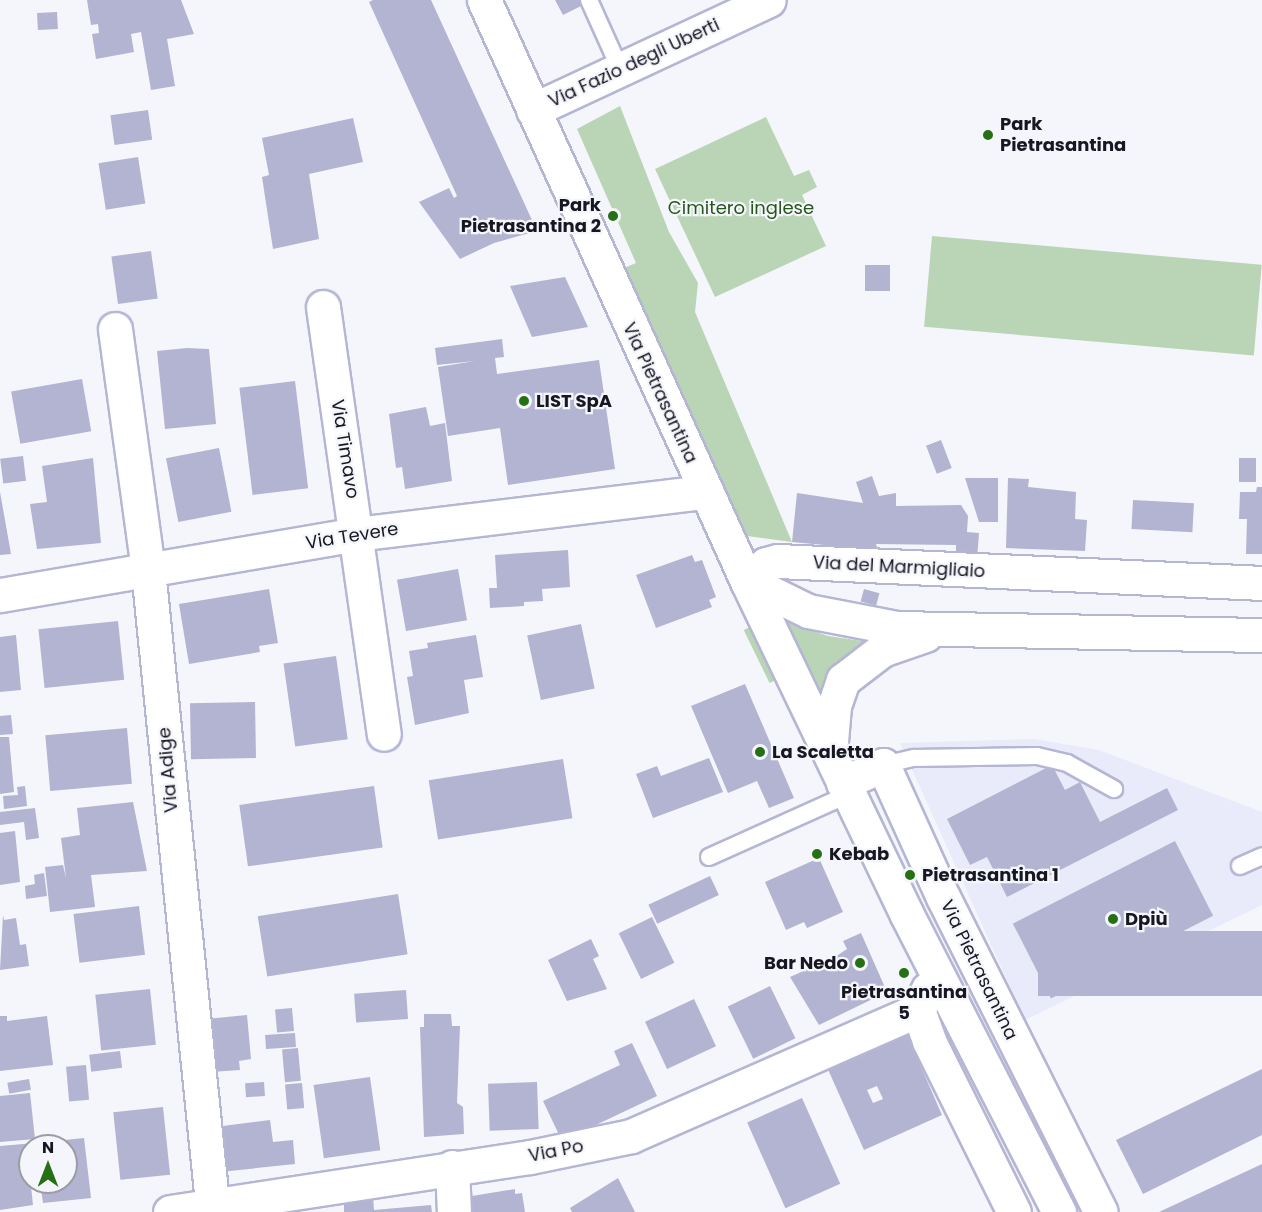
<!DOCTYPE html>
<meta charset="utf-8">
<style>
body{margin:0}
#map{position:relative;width:1262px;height:1212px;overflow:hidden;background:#f5f5fc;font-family:Poppins,sans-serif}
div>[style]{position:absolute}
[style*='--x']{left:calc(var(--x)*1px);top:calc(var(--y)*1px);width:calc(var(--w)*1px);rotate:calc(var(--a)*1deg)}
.built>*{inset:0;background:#eaebfa}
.green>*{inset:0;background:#bad5b5;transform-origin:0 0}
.building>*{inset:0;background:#b2b4d1;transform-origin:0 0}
.roads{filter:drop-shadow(2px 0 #b4b6d4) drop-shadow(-2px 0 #b4b6d4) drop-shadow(0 2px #b4b6d4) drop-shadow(0 -2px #b4b6d4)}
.lane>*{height:16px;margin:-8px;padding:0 8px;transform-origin:8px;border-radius:8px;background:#fff}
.street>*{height:33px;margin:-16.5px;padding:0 16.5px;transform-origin:16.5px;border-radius:16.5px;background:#fff}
.secondary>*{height:33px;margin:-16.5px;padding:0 16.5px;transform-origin:16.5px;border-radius:16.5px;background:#fff}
.dots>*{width:16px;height:16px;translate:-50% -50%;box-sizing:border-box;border:3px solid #f5f5fc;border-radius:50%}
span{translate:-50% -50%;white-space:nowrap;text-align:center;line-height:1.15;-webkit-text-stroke:4.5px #f5f5fc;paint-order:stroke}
.street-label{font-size:18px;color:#161721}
.poi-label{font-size:18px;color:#161721;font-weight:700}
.left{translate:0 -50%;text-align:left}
.right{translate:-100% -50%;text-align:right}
.park-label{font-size:18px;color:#25561b}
.north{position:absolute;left:18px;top:1134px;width:60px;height:60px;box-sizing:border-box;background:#f5f5fc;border:2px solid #9c9ca4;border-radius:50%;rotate:0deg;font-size:16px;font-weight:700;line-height:24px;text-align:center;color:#161721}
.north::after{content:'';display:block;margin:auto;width:21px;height:27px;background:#257014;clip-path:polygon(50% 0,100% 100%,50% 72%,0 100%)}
</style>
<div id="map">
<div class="built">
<div style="clip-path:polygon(1034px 739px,1099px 750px,1262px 812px,1262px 905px,1025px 1020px,900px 743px)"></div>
</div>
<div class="green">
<div style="clip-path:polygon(620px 106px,669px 232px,698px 283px,695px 312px,792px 542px,747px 536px,741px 529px,624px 268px,636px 263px,577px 129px)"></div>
<div style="clip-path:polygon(766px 117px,794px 176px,809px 170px,817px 187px,802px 195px,826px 246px,715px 297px,655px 169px)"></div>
<div style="left:932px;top:236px;width:331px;height:91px;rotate:5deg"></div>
<div style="clip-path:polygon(783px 621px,828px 636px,869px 642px,821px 700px)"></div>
<div style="left:750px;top:627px;width:59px;height:7px;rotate:64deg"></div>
</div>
<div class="building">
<div style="clip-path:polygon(87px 0,181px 0,194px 34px,167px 39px,175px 86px,151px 90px,141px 32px,131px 34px,134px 52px,96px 59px,92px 34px,99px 33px,98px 24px,91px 25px)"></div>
<div style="clip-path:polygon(373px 0,431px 0,537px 231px,494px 243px,460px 259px,419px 202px,449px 188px,454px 198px,457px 196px,369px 2px)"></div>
<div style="clip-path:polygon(555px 0,593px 0,563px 15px)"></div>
<div style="left:57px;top:12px;width:17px;height:20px;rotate:87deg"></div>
<div style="left:148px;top:110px;width:30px;height:38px;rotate:82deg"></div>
<div style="clip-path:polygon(353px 118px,363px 162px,309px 174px,319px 239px,273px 249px,262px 177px,269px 175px,262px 138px)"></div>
<div style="left:138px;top:157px;width:47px;height:40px;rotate:81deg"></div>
<div style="left:151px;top:251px;width:48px;height:40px;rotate:82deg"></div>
<div style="left:865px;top:265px;width:25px;height:26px"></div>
<div style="clip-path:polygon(565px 277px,588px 327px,532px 337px,510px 286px)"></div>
<div style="clip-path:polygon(502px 339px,504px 357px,495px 358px,497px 374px,599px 360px,615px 469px,508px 485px,500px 428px,448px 436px,438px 367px,475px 361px,437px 365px,435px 348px)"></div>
<div style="clip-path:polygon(187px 348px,209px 349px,216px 424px,165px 429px,157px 351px)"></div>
<div style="left:82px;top:379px;width:53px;height:72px;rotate:80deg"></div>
<div style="left:295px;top:381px;width:108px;height:56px;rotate:83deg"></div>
<div style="clip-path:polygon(426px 407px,430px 426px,445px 423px,452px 481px,405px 489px,402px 467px,396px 468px,389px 414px)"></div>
<div style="left:941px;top:440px;width:30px;height:16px;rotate:69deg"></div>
<div style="left:219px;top:448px;width:65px;height:54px;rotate:79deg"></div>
<div style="left:23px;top:456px;width:25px;height:23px;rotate:83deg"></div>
<div style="clip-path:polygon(93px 458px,101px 543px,37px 549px,30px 504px,47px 502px,42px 466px)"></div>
<div style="left:1239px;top:458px;width:17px;height:24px"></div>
<div style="clip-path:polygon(872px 476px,879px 496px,896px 493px,896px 506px,961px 505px,968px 516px,967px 532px,979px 533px,977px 559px,956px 558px,956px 545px,876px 544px,878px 550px,792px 542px,797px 493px,863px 503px,856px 482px)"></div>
<div style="clip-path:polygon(965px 478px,998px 478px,998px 522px,979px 522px)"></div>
<div style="clip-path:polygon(1008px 478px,1029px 479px,1028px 487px,1076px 492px,1075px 519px,1087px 520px,1085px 551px,1006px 548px)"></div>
<div style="clip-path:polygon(1257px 487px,1262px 487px,1262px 554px,1246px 554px,1247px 519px,1239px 519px,1240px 492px,1256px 492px)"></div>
<div style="clip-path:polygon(0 492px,11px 554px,0 555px)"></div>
<div style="left:1133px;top:500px;width:61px;height:29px;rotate:3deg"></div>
<div style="clip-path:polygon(568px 550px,570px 587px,542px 589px,543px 601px,524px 602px,524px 606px,490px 608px,489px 588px,497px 588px,495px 555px)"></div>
<div style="clip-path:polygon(692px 555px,695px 562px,702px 560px,716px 597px,709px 600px,712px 607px,656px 628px,636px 575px)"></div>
<div style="left:458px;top:569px;width:52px;height:62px;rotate:80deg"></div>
<div style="clip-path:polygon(269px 589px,278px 643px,259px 646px,260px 652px,189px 664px,179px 604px)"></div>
<div style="left:864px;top:589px;width:16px;height:13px;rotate:15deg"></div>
<div style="left:118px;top:621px;width:59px;height:80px;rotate:84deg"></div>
<div style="left:581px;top:624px;width:66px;height:55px;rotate:78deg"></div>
<div style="clip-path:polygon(16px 635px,21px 690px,0 692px,0 637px)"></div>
<div style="clip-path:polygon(476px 635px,483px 677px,464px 680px,469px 713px,415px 725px,407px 677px,413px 676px,409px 651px,428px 648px,427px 643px)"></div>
<div style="left:336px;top:656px;width:84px;height:53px;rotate:82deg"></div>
<div style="clip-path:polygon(745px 684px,794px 798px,769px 808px,757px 781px,728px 793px,691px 706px)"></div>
<div style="left:255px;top:702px;width:56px;height:65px;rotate:89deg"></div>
<div style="clip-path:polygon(11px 715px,13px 734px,0 735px,0 716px)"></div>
<div style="left:127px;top:728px;width:56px;height:82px;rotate:85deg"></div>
<div style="clip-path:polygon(0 737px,9px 737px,14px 792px,0 794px)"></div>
<div style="clip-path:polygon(709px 758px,723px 792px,653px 818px,636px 774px,657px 766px,661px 776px)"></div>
<div style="left:563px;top:759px;width:60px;height:136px;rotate:81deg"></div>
<div style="clip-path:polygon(1052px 765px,1065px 790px,1080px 782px,1100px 822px,1167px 788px,1178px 810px,1007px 897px,987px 857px,970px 865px,947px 819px)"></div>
<div style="clip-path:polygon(25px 786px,27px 806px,4px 809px,3px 796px,18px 795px,17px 787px)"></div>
<div style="left:374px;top:786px;width:62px;height:136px;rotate:82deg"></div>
<div style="clip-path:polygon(133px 802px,147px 871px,91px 875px,95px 907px,50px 912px,45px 867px,63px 865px,66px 878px,61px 838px,80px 835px,77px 808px)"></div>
<div style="clip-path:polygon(35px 808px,39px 838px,26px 840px,24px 822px,0 825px,0 812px)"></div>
<div style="clip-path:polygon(15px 831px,20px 882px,0 885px,0 833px)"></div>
<div style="left:1175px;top:841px;width:84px;height:182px;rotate:63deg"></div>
<div style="clip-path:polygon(819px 858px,843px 912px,807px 928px,804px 922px,786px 930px,765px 882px)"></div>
<div style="clip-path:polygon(44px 873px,47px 896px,26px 899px,25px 886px,35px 884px,34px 875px)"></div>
<div style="left:710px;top:876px;width:21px;height:68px;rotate:65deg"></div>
<div style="left:398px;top:894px;width:61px;height:142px;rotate:81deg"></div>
<div style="left:139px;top:906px;width:49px;height:66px;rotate:83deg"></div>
<div style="clip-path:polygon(3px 915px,4px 920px,16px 918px,20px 945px,26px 944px,29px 966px,0 970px)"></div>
<div style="left:652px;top:917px;width:51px;height:37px;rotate:64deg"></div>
<div style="left:1262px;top:931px;width:65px;height:224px;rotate:90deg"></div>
<div style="clip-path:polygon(861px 933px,887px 992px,819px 1025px,790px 977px,835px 957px,847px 949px,843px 941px)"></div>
<div style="clip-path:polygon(591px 939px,599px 956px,593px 959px,607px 989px,567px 1001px,548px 960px)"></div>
<div style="left:770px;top:986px;width:58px;height:47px;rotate:64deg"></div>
<div style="left:150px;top:989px;width:56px;height:55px;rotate:84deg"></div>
<div style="left:406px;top:990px;width:29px;height:52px;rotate:86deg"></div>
<div style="left:694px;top:999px;width:52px;height:54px;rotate:65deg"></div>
<div style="left:292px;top:1008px;width:23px;height:17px;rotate:85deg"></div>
<div style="clip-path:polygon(424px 1014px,451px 1014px,452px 1026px,460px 1026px,457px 1103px,463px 1107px,464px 1134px,424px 1137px,420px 1027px,424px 1027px)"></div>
<div style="clip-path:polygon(247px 1015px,251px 1059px,239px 1061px,240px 1070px,211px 1072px,206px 1019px)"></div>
<div style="clip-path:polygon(0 1016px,7px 1016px,7px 1021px,47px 1016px,53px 1065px,0 1071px)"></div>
<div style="clip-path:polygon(evenodd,905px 1030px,942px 1115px,864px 1150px,826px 1065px,905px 1030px,877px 1086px,883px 1099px,873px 1103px,867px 1090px,877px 1086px)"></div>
<div style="left:295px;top:1033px;width:14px;height:30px;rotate:86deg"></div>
<div style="clip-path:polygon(632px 1043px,657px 1096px,562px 1141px,543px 1101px,620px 1065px,614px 1051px)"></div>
<div style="left:298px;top:1048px;width:33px;height:16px;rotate:85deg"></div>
<div style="left:120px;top:1051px;width:17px;height:31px;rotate:83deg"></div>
<div style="left:86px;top:1065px;width:35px;height:20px;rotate:85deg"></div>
<div style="clip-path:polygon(1262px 1069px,1262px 1135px,1143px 1194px,1116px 1140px)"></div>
<div style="left:370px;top:1077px;width:74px;height:57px;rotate:82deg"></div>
<div style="left:29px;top:1079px;width:11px;height:22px;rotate:80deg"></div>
<div style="left:264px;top:1082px;width:14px;height:19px;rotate:86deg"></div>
<div style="left:537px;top:1082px;width:47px;height:49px;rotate:88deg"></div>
<div style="left:302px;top:1083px;width:25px;height:17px;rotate:85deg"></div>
<div style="clip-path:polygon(30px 1093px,35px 1139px,0 1142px,0 1096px)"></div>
<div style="left:802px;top:1098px;width:94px;height:60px;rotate:66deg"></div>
<div style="left:163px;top:1107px;width:68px;height:50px;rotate:84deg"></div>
<div style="clip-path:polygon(270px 1120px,273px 1142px,293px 1140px,295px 1164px,220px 1172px,215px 1127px)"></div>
<div style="clip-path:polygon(84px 1138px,91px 1198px,43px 1203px,40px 1182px,66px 1182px,66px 1146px,36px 1143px)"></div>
<div style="clip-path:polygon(35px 1143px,30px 1146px,29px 1167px,33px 1205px,0 1210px,0 1146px)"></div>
<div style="clip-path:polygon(1262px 1164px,1262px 1212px,1159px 1212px)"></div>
<div style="clip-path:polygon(618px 1178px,635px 1212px,572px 1212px,570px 1208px)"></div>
<div style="clip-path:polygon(515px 1189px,515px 1194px,522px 1193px,525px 1212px,468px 1212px,466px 1197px)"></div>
<div style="clip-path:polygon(373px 1197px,374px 1210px,431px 1205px,432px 1212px,344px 1212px,344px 1202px)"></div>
</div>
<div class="roads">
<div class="lane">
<div style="--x:589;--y:0;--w:76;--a:65.8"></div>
<div style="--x:883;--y:765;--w:32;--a:-13"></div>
<div style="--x:914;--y:758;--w:123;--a:-0.9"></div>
<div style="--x:1037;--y:756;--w:31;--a:13"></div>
<div style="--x:1067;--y:763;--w:54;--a:29"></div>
<div style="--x:709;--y:857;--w:154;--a:-24.2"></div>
<div style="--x:1240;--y:866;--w:24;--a:-24"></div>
</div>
<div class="street">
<div style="--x:533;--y:110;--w:260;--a:-25"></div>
<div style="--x:323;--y:307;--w:431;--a:81.9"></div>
<div style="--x:115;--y:329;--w:243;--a:82.2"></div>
<div style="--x:148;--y:570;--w:645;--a:84.22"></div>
<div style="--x:0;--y:595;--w:362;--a:-9.7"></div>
<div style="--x:357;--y:534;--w:352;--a:-6.9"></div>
<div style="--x:843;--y:783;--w:44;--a:-24.2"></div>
<div style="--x:883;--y:765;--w:145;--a:65.6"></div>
<div style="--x:943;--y:897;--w:352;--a:63.4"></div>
<div style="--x:928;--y:989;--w:23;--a:115"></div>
<div style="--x:918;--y:1010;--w:33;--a:70"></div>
<div style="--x:929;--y:1041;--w:191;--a:63.6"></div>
<div style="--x:452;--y:1167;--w:45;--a:87.5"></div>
<div style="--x:170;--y:1212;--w:364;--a:-8.7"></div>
<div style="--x:530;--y:1157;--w:103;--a:-11.7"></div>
<div style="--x:631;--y:1136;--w:313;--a:-23.7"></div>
</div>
<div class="secondary">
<div style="--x:484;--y:0;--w:638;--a:65.65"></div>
<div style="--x:747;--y:581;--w:370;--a:64.4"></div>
<div style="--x:907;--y:915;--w:334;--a:62.9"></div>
<div style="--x:747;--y:581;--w:68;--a:26.2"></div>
<div style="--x:808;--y:611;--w:90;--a:10.9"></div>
<div style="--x:896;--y:628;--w:366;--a:1.1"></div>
<div style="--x:747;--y:581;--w:25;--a:-42"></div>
<div style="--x:766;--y:564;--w:12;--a:-14"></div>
<div style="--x:778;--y:561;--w:484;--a:2.6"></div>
<div style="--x:830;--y:753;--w:47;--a:-85.1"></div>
<div style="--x:834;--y:706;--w:28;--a:-71"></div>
<div style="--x:843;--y:680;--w:49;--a:-37.6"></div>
<div style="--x:882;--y:650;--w:46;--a:-19.2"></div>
</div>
</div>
<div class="dots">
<div style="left:988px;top:135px;background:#257014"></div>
<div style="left:613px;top:216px;background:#257014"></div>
<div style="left:524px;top:401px;background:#257014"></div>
<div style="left:760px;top:752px;background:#257014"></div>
<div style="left:817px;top:854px;background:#257014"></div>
<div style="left:910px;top:875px;background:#257014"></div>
<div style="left:1113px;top:919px;background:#257014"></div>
<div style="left:860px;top:963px;background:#257014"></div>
<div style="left:904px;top:973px;background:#257014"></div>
</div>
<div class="street-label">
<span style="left:634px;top:63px;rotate:-25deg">Via Fazio degli Uberti</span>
<span style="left:660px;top:393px;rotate:65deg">Via Pietrasantina</span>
<span style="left:345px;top:449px;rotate:81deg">Via Timavo</span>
<span style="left:352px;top:536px;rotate:-9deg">Via Tevere</span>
<span style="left:899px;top:567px;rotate:3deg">Via del Marmigliaio</span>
<span style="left:168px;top:770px;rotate:-95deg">Via Adige</span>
<span style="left:979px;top:970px;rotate:64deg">Via Pietrasantina</span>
<span style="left:556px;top:1151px;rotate:-11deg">Via Po</span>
</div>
<div class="poi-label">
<span class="left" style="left:1000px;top:135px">Park<br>Pietrasantina</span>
<span class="right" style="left:601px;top:216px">Park<br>Pietrasantina 2</span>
<span class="left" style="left:536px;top:401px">LIST SpA</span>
<span class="left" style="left:772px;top:752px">La Scaletta</span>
<span class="left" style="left:829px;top:854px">Kebab</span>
<span class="left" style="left:922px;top:875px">Pietrasantina 1</span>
<span class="left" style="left:1125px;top:919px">Dpiù</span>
<span class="right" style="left:848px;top:963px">Bar Nedo</span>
<span style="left:904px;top:1003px">Pietrasantina<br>5</span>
</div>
<div class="park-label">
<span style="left:741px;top:208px">Cimitero inglese</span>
</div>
<div class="north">N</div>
</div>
